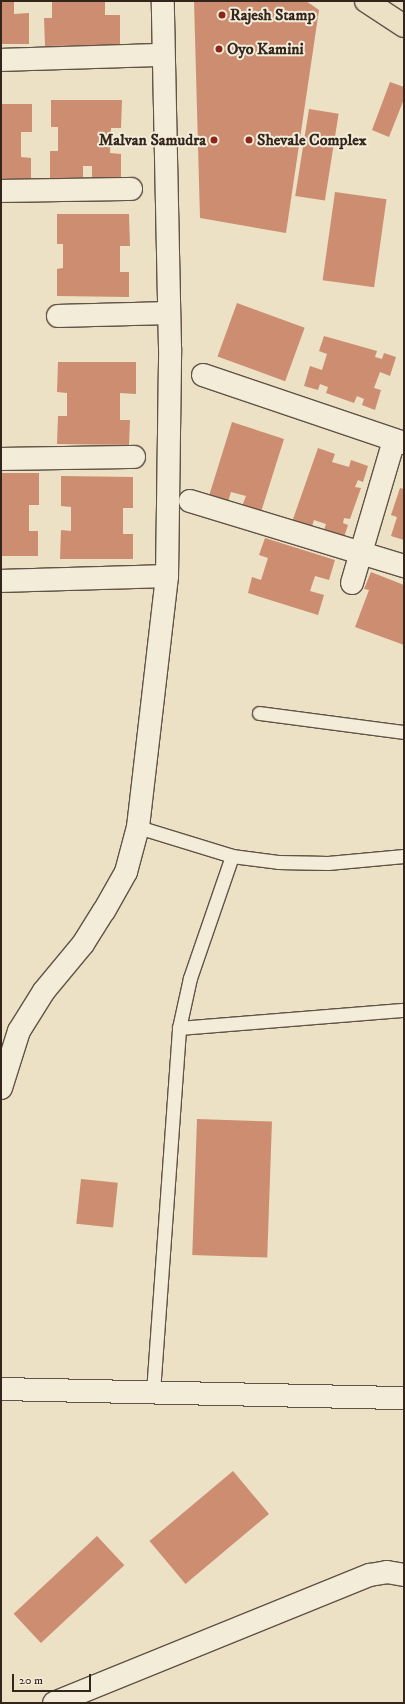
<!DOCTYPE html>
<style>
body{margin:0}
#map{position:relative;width:405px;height:1704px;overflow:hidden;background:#ece1c5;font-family:"IM FELL DW Pica",serif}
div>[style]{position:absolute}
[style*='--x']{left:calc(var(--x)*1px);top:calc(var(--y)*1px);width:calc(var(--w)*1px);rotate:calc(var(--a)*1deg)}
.building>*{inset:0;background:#cc8d71;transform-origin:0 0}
.roads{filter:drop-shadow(1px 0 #615346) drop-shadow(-1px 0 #615346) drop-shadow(0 1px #615346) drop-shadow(0 -1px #615346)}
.lane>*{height:13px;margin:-6.5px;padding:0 6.5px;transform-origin:6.5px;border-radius:6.5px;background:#f3ecd9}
.street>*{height:22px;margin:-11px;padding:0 11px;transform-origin:11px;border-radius:11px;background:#f3ecd9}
.secondary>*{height:22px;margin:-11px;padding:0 11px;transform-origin:11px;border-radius:11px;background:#f3ecd9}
.primary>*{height:22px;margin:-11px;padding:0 11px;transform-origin:11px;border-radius:11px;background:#ece1c5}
.dots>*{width:11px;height:11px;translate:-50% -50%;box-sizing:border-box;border:2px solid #f3ecd9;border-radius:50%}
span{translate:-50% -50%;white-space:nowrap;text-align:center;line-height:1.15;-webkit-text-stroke:4px #f3ecd9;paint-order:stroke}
.poi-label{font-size:16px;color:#33241c;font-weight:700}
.left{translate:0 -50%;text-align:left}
.right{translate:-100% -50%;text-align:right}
.frame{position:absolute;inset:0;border:2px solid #33241c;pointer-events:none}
.scale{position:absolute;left:12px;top:1674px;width:79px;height:18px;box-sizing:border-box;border:2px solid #33241c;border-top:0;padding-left:5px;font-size:12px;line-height:14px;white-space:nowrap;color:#33241c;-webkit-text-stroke:3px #f3ecd9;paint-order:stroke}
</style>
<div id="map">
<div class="building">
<div style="clip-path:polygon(1px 1px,14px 1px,14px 14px,29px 13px,29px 44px,1px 44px)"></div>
<div style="clip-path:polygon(52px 1px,105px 1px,105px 15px,120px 15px,120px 45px,45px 46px,44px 18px,52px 18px)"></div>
<div style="clip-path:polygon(194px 1px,306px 1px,319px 10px,286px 233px,200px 218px)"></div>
<div style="clip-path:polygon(390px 82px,404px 87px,404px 99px,389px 137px,372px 130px)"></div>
<div style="clip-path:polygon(51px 100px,122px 100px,121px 128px,111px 128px,110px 153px,121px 154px,121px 183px,92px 182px,92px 166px,83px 166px,83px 182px,50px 182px,50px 151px,58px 151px,58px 127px,51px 127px)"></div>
<div style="clip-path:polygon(1px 104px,32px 104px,32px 132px,21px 132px,21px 157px,31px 158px,31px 187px,2px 186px)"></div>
<div style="left:309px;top:109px;width:30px;height:88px;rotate:9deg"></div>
<div style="left:335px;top:192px;width:52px;height:89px;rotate:8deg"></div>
<div style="clip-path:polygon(57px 214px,129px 214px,130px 246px,120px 246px,120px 272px,129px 272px,129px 297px,57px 296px,57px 269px,63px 268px,63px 244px,57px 244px)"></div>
<div style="left:237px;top:303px;width:72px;height:57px;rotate:20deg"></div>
<div style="clip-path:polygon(324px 336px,377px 351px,375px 357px,382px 359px,384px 353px,396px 357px,390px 376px,380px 372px,374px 388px,381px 390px,375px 410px,362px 405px,364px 399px,357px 396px,354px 403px,326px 393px,328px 387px,320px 384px,318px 390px,304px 386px,310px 366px,322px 370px,327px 354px,319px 351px)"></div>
<div style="clip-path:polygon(58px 362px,136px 362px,136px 394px,120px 393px,120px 420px,130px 420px,129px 445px,57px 444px,58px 416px,67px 416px,67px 393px,57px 392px)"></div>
<div style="clip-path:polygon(232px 422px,284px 439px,261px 512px,242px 506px,246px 496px,231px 492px,228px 502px,209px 496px)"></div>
<div style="clip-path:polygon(318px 448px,335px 454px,332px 462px,349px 467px,351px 460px,368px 466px,363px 482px,358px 480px,355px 487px,361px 488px,350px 519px,344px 518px,343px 523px,348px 525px,343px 540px,323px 533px,326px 524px,314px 520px,311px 529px,292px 522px)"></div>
<div style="clip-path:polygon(1px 473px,39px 473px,39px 505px,29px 505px,29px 531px,38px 531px,38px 556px,1px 556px)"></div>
<div style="clip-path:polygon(61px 476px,133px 477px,133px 508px,123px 508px,123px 534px,133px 534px,133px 559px,60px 559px,61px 530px,71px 531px,71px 507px,61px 506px)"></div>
<div style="clip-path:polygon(400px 488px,404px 489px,404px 540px,391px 536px,397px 517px,391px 515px)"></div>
<div style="clip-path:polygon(265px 538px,335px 560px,329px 580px,315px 576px,310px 591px,324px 595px,318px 615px,248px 593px,252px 577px,261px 580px,268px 558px,259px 555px)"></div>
<div style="clip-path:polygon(371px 572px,404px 585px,404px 645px,355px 627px,369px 590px,364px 589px)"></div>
<div style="left:197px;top:1119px;width:75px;height:136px;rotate:2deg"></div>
<div style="left:81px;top:1179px;width:37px;height:45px;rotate:6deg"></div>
<div style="left:233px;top:1471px;width:56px;height:109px;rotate:50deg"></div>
<div style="left:97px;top:1536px;width:40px;height:114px;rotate:47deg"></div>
</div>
<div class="roads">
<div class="lane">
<div style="--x:259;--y:713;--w:146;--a:7.5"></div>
<div style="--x:138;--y:827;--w:98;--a:17.1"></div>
<div style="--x:232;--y:856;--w:46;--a:7.4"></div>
<div style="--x:278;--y:862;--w:50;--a:1.1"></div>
<div style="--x:328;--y:863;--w:76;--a:-5.3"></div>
<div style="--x:179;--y:1028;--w:226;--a:-4.6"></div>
<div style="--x:153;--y:1392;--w:365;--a:-85.9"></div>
<div style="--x:179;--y:1028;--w:51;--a:-77.6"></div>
<div style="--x:190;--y:978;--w:129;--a:-71"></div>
</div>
<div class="street">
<div style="--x:1;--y:60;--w:162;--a:-1.8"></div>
<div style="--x:1;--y:191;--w:130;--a:-0.9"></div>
<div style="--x:58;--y:316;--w:111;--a:-1.5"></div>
<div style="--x:203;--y:375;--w:212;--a:18.7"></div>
<div style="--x:1;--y:459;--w:133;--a:-0.9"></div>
<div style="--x:190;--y:501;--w:224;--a:16.9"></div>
<div style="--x:1;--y:581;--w:166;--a:-1.7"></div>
<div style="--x:352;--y:583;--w:149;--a:-73.6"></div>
<div style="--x:54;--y:1703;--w:341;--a:-22.1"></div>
<div style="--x:370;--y:1575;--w:17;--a:-10"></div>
<div style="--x:387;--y:1572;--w:17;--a:10"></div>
</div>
<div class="secondary">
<div style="--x:1;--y:1088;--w:60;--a:-72.5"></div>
<div style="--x:19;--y:1031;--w:47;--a:-58"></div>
<div style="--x:44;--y:991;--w:61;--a:-50.3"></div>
<div style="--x:83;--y:944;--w:39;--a:-58"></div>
<div style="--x:104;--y:911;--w:45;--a:-60.6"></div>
<div style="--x:126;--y:872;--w:47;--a:-75.1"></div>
<div style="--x:138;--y:827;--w:253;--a:-83.4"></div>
<div style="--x:167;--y:576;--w:228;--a:-89.2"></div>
<div style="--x:170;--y:348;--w:347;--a:-91.2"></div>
<div style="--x:1;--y:1389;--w:403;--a:1.3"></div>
</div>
<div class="primary">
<div style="--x:366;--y:1;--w:45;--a:33.3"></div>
</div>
</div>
<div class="dots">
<div style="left:222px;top:15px;background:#8f2418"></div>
<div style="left:219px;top:49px;background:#8f2418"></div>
<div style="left:214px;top:140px;background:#8f2418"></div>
<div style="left:249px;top:140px;background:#8f2418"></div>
</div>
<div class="poi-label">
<span class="left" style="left:230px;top:15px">Rajesh Stamp</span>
<span class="left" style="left:227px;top:49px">Oyo Kamini</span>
<span class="right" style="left:206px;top:140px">Malvan Samudra</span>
<span class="left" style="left:257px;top:140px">Shevale Complex</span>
</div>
<div class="frame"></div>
<div class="scale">20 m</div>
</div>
